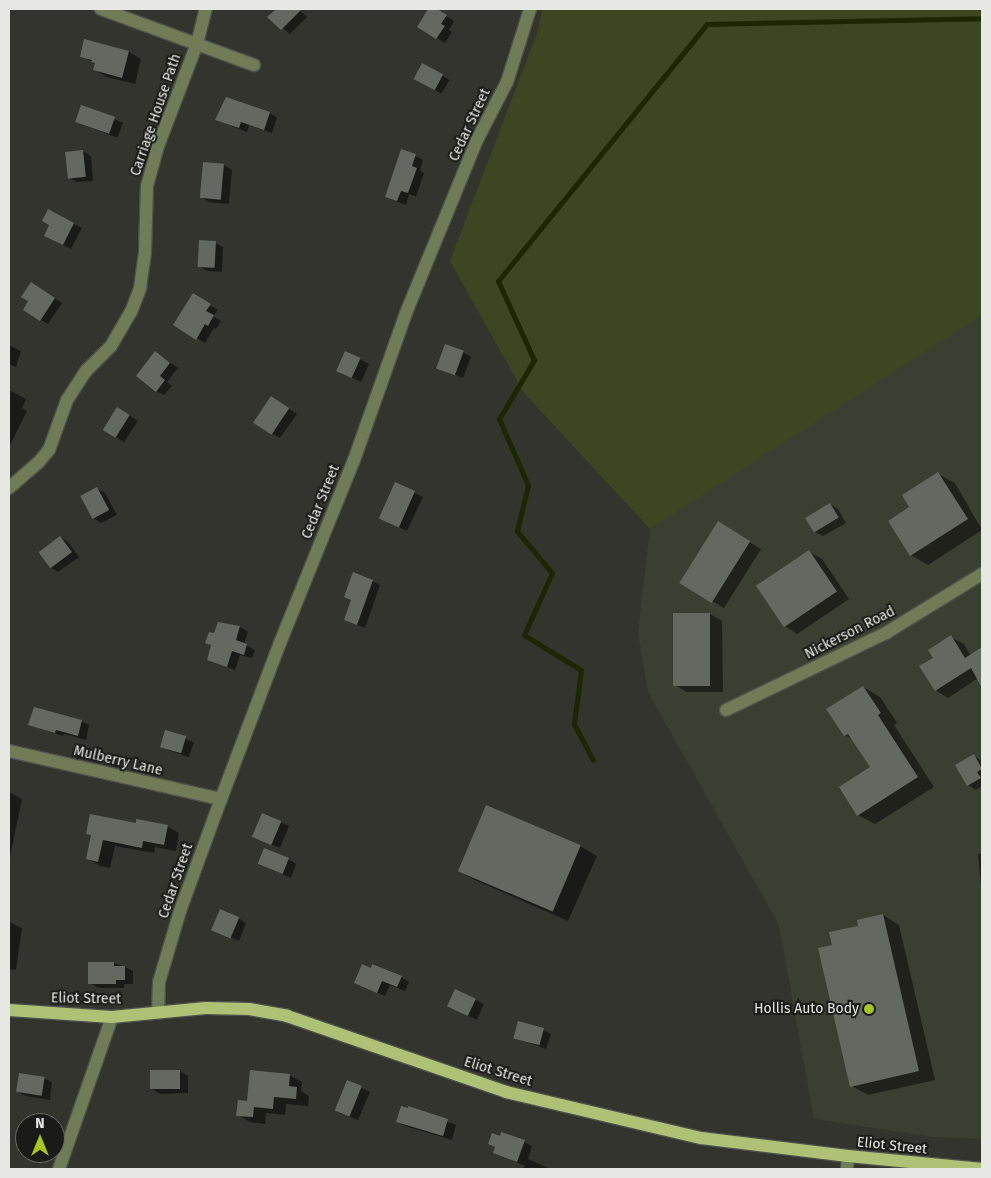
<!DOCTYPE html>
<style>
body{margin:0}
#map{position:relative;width:991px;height:1178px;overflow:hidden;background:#32342d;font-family:"Fira Sans",sans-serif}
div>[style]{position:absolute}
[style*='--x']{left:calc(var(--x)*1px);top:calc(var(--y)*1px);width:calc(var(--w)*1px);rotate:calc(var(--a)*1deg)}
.built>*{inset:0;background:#3b3f32}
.green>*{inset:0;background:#3d4621}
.shadow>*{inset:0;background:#0007;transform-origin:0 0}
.stream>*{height:5px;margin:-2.5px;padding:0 2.5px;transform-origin:2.5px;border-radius:2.5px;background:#1e2600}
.building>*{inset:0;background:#656860;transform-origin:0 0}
.roads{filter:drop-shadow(1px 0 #4f514a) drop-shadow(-1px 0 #4f514a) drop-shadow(0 1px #4f514a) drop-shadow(0 -1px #4f514a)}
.minor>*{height:12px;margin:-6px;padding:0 6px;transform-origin:6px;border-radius:6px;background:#717b56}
.major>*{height:12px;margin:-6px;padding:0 6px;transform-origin:6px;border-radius:6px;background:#aec175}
.dots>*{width:14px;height:14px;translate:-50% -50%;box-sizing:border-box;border:2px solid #1a1b18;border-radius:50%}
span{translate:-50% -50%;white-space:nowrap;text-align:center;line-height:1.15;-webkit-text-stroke:4px #1a1b18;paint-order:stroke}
.street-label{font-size:14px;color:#e7e8e3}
.poi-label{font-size:14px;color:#e7e8e3}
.right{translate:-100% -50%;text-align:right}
.frame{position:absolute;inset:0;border:10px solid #e7e8e3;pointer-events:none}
.north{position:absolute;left:15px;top:1113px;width:50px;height:50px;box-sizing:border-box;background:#1a1b18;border:1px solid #6c6d69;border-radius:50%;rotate:0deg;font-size:14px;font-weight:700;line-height:20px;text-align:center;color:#e7e8e3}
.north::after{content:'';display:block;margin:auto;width:18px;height:22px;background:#a8c71d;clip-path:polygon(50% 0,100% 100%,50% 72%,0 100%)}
</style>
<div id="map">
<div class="built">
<div style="clip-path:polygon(982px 310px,982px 1139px,934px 1137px,814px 1119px,779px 925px,648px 692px,638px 633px,650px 529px)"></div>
</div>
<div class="green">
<div style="clip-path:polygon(542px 9px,982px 9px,982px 315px,650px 529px,524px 393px,450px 261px,537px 33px)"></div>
</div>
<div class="shadow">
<div style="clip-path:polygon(281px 9px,298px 9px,307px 17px,290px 34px,271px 19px)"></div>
<div style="clip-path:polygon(430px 9px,435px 9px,454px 21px,449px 30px,452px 32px,445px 43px,419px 27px)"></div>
<div style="clip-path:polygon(85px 41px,129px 52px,141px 59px,135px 84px,107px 77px,95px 70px,96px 64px,81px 56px)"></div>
<div style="left:423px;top:64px;width:31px;height:16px;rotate:31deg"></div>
<div style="left:82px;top:107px;width:44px;height:16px;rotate:21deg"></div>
<div style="clip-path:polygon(269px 113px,277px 117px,272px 133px,249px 125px,247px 132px,217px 120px)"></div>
<div style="clip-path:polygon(83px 151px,91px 156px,93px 181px,77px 182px,69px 178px)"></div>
<div style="clip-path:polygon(415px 156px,423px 160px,420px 171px,424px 173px,416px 197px,409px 194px,406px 205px,386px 197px)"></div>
<div style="clip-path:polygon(204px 163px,224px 165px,232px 170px,229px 204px,209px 202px,201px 197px)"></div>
<div style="clip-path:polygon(49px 211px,82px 228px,71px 249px,53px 240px)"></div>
<div style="clip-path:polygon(215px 243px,223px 247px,222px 272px,207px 271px,199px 266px)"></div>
<div style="clip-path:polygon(39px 288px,62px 303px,48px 324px,41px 320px)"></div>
<div style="clip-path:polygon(193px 295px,218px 310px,213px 316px,221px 321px,216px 329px,214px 328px,205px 343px,174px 324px)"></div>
<div style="clip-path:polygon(9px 345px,21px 351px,16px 367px,9px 364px)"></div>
<div style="clip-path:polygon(346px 352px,369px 364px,361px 382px,346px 375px)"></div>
<div style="clip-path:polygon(463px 352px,471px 357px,463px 378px,437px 367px)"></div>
<div style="clip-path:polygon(156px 353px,178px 368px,167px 382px,172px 386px,164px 395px,156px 391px)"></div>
<div style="clip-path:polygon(9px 390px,26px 399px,22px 408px,27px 411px,9px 447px)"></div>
<div style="clip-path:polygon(279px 402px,297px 414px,280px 438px,273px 434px)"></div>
<div style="clip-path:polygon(126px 413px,138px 421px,124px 442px,116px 437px)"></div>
<div style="clip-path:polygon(938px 474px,955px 483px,982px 530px,928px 565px,911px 555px)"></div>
<div style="clip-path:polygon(396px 484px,423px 497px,407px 531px,388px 522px)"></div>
<div style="clip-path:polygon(97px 489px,105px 493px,117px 515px,101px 523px,93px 518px)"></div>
<div style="clip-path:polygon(830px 504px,838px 509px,846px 523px,823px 536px,815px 532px,807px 517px)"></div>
<div style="clip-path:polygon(719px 523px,761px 549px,724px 608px,712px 601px)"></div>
<div style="clip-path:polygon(60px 537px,68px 542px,79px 557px,58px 572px,50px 567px,39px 552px)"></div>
<div style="clip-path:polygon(809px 552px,822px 559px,849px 599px,797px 634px,785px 626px)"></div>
<div style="clip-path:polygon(372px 581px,380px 585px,365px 628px,345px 620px)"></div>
<div style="clip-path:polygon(710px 614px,722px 621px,723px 692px,687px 692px,675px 685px)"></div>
<div style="clip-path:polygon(218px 624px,240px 627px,248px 632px,244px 644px,255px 650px,252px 658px,240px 655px,235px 670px,208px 659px)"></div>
<div style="clip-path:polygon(951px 637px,964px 644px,971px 656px,982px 649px,982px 684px,978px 678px,948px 698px,935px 690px,934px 658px)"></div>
<div style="clip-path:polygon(863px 687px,880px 697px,897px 723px,894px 725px,934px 787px,875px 824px,858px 815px,872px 768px,855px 741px,845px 735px)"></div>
<div style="clip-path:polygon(81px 721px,89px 725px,86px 740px,64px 734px,63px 736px,30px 724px)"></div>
<div style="left:166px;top:732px;width:30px;height:16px;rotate:20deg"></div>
<div style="clip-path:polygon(974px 756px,982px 761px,982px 786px,976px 790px,968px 785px)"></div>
<div style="clip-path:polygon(9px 792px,22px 799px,10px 857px,9px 857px)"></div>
<div style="clip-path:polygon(281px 822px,289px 826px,280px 848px,254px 837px)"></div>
<div style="clip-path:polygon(137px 824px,167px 826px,179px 833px,176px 851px,155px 847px,154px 853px,115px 846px,110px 868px,100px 866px,88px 859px,92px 836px)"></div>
<div style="clip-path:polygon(580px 846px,597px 856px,568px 921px,475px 880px,459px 871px)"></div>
<div style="clip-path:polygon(982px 853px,982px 896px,978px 854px)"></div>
<div style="clip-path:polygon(288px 859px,296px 864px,291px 878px,259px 864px)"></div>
<div style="clip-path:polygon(883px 915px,899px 925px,935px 1080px,868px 1095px,852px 1086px,834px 946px,859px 927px)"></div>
<div style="clip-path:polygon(238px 918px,246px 923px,239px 941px,213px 930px)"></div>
<div style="clip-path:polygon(9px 922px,22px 928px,16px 970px,9px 969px)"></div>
<div style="clip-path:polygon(90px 963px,114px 963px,125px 967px,133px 971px,133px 984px,124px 984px,124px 988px,98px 988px,90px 983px)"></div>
<div style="clip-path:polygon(362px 966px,401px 977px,409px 982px,405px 991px,390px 985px,385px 996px,364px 987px)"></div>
<div style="clip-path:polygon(455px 990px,484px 1004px,477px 1020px,456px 1010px)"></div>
<div style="clip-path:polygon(543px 1030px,551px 1034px,546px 1049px,515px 1038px)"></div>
<div style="clip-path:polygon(180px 1071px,188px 1076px,188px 1093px,160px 1094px,152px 1089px)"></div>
<div style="clip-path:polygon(289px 1075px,302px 1082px,301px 1091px,309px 1096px,308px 1106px,286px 1104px,285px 1115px,266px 1113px,265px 1124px,250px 1122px,238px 1115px,248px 1102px)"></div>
<div style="clip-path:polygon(44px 1078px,52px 1082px,50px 1100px,26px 1096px,17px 1091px)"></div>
<div style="left:347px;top:1082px;width:25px;height:31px;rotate:23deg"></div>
<div style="clip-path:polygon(409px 1108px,456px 1125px,452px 1140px,405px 1126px,397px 1122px)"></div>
<div style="clip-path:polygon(500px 1137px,524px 1142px,532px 1146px,528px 1159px,551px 1169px,523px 1169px,525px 1166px,495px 1153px)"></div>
</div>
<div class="stream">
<div style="--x:593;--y:760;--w:41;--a:-117.8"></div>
<div style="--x:574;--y:724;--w:54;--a:-82.6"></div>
<div style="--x:581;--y:670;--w:67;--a:-148.4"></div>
<div style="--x:524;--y:635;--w:68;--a:-65.7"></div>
<div style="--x:552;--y:573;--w:55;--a:-129.8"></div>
<div style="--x:517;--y:531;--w:47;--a:-76.6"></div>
<div style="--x:528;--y:485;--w:72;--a:-113.7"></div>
<div style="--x:499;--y:419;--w:69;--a:-59.3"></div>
<div style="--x:534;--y:360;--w:87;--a:-114.5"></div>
<div style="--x:498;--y:281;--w:331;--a:-50.9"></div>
<div style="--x:707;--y:24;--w:275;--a:-1.2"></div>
</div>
<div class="building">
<div style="clip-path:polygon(276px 9px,302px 9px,281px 30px,267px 17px)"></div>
<div style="clip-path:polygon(428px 9px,437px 9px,447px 15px,441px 24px,445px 26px,436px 39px,417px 27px)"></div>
<div style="clip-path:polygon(84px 39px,129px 51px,122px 78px,93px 70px,95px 63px,91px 62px,92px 60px,80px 57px)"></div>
<div style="left:422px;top:63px;width:24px;height:18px;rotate:28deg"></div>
<div style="clip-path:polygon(226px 97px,270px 112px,264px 130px,241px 122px,239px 128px,215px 120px)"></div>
<div style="left:81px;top:105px;width:36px;height:18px;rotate:19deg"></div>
<div style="clip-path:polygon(401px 149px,416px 154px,412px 166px,417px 168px,408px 193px,401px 191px,397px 201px,385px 197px)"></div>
<div style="left:83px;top:150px;width:27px;height:18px;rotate:84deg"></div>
<div style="left:203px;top:162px;width:21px;height:36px;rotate:5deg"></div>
<div style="clip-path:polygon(48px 209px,74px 223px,63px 245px,44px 236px,49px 225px,42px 221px)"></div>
<div style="left:199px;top:240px;width:17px;height:27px;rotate:3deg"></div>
<div style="clip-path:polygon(31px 282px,55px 298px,40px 321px,23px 310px,28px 301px,21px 297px)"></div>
<div style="clip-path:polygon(193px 293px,211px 304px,206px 311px,214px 315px,208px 326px,205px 324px,196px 340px,173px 325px)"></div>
<div style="left:445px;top:344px;width:20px;height:26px;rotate:20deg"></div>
<div style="clip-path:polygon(155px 351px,170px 363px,160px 376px,165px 380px,156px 392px,136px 376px)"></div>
<div style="left:345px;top:351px;width:17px;height:22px;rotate:24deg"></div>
<div style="left:271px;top:396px;width:22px;height:32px;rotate:34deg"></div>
<div style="left:117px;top:407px;width:15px;height:27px;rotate:32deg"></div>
<div style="clip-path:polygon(938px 472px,968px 519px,910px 556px,888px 521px,909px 507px,902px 495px)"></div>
<div style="left:395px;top:482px;width:22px;height:40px;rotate:24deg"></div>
<div style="left:97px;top:487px;width:26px;height:19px;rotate:62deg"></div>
<div style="left:830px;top:503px;width:17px;height:29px;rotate:59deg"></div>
<div style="left:718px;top:521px;width:38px;height:73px;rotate:32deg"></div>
<div style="left:60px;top:536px;width:20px;height:27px;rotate:53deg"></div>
<div style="left:809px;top:550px;width:50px;height:64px;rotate:56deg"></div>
<div style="clip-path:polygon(353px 572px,373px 580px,357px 625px,344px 620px,351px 600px,344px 597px)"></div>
<div style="left:673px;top:613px;width:37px;height:73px"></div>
<div style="clip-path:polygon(218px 622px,240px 626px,236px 640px,247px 644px,244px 655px,232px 651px,227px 667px,207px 660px,211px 645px,205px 643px,209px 632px,214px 633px)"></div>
<div style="clip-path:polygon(951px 635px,965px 658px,982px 647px,982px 688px,971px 668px,935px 691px,919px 666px,933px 658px,928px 650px)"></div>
<div style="clip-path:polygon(863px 686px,881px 713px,878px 715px,918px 777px,857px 816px,839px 787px,870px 767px,848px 734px,844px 736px,826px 709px)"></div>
<div style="clip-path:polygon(34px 707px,82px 720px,78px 736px,56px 730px,55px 733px,28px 725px)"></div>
<div style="left:165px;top:730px;width:22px;height:18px;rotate:16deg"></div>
<div style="clip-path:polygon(974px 754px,982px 769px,977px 772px,981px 778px,967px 786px,955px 765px)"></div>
<div style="left:486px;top:805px;width:103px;height:72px;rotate:23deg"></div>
<div style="left:262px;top:813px;width:21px;height:26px;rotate:23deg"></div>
<div style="clip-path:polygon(90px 814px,136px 823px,136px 819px,168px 825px,164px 845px,143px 841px,142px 848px,103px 840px,98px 862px,86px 859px,91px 835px,86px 834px)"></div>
<div style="left:264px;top:848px;width:27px;height:17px;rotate:22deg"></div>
<div style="left:220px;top:909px;width:21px;height:23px;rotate:23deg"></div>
<div style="clip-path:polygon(883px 914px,919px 1071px,850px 1087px,818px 948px,832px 945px,829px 932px,858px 926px,857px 920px)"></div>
<div style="clip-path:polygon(88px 962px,114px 962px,114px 966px,125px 966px,125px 980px,116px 980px,116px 984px,88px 984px)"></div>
<div style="clip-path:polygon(362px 964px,371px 968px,372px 964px,402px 976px,397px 987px,382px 981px,377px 993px,354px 983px)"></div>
<div style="left:455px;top:989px;width:23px;height:19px;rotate:25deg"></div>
<div style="left:518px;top:1021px;width:27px;height:18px;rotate:15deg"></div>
<div style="left:180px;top:1070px;width:19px;height:30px;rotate:90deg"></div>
<div style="clip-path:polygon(250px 1070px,290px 1074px,289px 1086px,297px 1087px,296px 1099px,274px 1097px,273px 1109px,254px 1107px,253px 1117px,236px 1116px,238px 1100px,247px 1101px)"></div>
<div style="left:19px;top:1073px;width:26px;height:19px;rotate:9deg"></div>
<div style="left:347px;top:1080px;width:16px;height:33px;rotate:22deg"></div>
<div style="clip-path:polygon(401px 1106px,408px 1108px,408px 1106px,448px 1119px,443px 1136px,396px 1122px)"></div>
<div style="clip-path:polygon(501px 1132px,525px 1140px,517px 1162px,493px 1153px,495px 1147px,488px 1144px,492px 1133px,500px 1136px)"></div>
</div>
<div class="roads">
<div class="minor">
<div style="--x:101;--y:9;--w:163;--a:20.1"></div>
<div style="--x:9;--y:488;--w:38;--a:-41"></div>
<div style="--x:38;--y:463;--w:17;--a:-50"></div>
<div style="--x:49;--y:450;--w:53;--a:-70.2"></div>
<div style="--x:67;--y:400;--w:35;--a:-57"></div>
<div style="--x:86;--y:371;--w:35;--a:-45"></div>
<div style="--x:111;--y:346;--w:39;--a:-60"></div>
<div style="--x:131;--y:312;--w:26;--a:-69"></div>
<div style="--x:140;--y:288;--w:36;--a:-82"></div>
<div style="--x:145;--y:252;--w:66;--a:-88.3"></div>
<div style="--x:147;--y:186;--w:41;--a:-74.6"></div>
<div style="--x:158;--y:146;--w:109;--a:-69.1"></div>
<div style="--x:197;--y:44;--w:36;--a:-76"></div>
<div style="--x:726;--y:710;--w:178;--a:-25.7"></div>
<div style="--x:886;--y:633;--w:113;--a:-31.6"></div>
<div style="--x:9;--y:751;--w:217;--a:12.8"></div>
<div style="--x:158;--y:1012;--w:30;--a:-88"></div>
<div style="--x:159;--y:982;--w:74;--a:-73.5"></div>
<div style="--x:180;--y:911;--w:119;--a:-69.9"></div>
<div style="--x:221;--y:799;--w:167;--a:-69.3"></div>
<div style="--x:280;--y:643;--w:197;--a:-68"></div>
<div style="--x:354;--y:460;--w:156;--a:-70.5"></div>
<div style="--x:406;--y:313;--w:187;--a:-67.7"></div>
<div style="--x:477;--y:140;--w:65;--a:-62.7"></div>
<div style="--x:507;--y:82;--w:77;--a:-72.5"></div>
<div style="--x:59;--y:1169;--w:161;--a:-70.8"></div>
<div style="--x:847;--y:1169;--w:13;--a:-86"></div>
</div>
<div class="major">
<div style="--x:9;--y:1010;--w:103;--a:3.9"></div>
<div style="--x:112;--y:1017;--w:94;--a:-5.5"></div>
<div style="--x:206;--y:1008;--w:43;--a:1.3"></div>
<div style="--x:249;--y:1009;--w:39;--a:10"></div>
<div style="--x:287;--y:1016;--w:232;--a:19.1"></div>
<div style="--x:506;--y:1092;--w:200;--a:13.3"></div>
<div style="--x:701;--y:1138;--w:148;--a:7"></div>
<div style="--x:848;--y:1156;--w:135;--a:5.5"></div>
</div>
</div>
<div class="dots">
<div style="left:869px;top:1009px;background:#a8c71d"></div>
</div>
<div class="street-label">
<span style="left:156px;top:115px;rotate:-71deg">Carriage House Path</span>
<span style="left:470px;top:125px;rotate:-65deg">Cedar Street</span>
<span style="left:321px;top:502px;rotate:-68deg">Cedar Street</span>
<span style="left:850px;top:633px;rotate:-27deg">Nickerson Road</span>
<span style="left:118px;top:761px;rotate:13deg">Mulberry Lane</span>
<span style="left:176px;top:881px;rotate:-71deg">Cedar Street</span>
<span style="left:86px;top:999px;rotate:1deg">Eliot Street</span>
<span style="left:498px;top:1072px;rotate:17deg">Eliot Street</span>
<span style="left:892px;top:1146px;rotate:6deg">Eliot Street</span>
</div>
<div class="poi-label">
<span class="right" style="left:859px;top:1009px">Hollis Auto Body</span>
</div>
<div class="frame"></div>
<div class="north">N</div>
</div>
